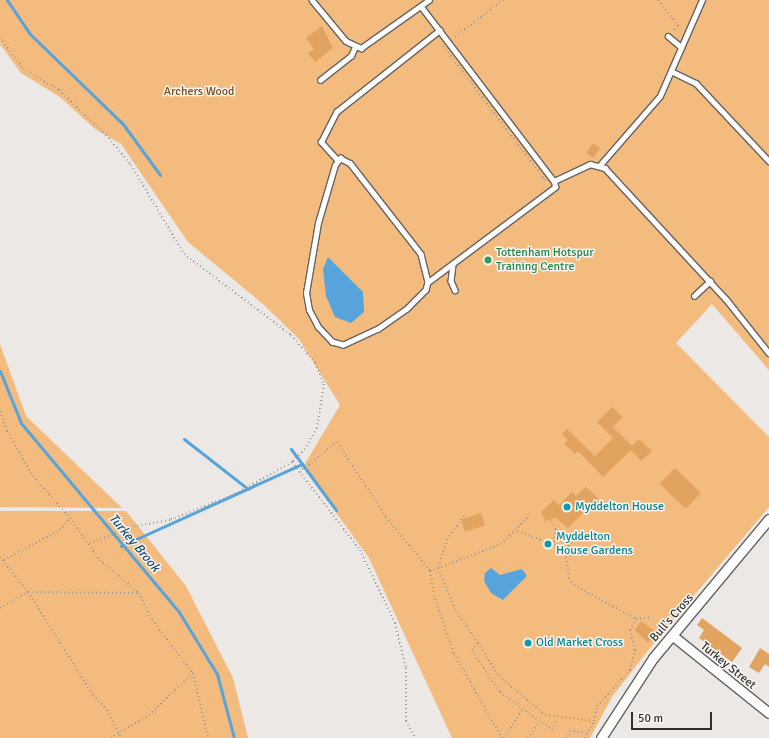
<!DOCTYPE html>
<style>
body{margin:0}
#map{position:relative;width:769px;height:738px;overflow:hidden;background:#ebe8e6;font-family:Signika,sans-serif}
div>[style]{position:absolute}
[style*='--x']{left:calc(var(--x)*1px);top:calc(var(--y)*1px);width:calc(var(--w)*1px);rotate:calc(var(--a)*1deg)}
.green>*{inset:0;background:#f4bb7e}
.water>*{inset:0;background:#57a4dc}
.stream>*{height:3px;margin:-1.5px;padding:0 1.5px;transform-origin:1.5px;border-radius:1.5px;background:#57a4dc}
.building>*{inset:0;background:#e1a35f;transform-origin:0 0}
.path>*{height:2px;margin-top:-1px;transform-origin:0;background:repeating-linear-gradient(90deg,#9b9997 0 1px,transparent 0 4px)}
.roads{filter:drop-shadow(1px 0 #666361) drop-shadow(-1px 0 #666361) drop-shadow(0 1px #666361) drop-shadow(0 -1px #666361)}
.service>*{height:4.5px;margin:-2.25px;padding:0 2.25px;transform-origin:2.25px;border-radius:2.25px;background:#fff}
.minor>*{height:9px;margin:-4.5px;padding:0 4.5px;transform-origin:4.5px;border-radius:4.5px;background:#fff}
.dots>*{width:11px;height:11px;translate:-50% -50%;box-sizing:border-box;border:2px solid #f8f6f3;border-radius:50%}
span{translate:-50% -50%;white-space:nowrap;text-align:center;line-height:1.15;-webkit-text-stroke:3px #f8f6f3;paint-order:stroke}
.park-label{font-size:12px;color:#754c19}
.leisure-label{font-size:12px;color:#27864d}
.left{translate:0 -50%;text-align:left}
.culture-label{font-size:12px;color:#0d838f}
.street-label{font-size:12px;color:#323130}
.water-label{font-size:13px;color:#175076;font-style:italic}
.scale{position:absolute;left:631px;top:712px;width:81px;height:18px;box-sizing:border-box;border:2px solid #323130;border-top:0;padding-left:5px;font-size:12px;line-height:14px;white-space:nowrap;color:#323130;-webkit-text-stroke:3px #f8f6f3;paint-order:stroke}
</style>
<div id="map">
<div class="green">
<div style="clip-path:polygon(0 0,769px 0,769px 370px,712px 304px,676px 343px,769px 437px,769px 507px,657px 639px,612px 697px,590px 738px,452px 738px,369px 558px,303px 467px,340px 405px,299px 339px,264px 305px,188px 242px,121px 144px,95px 129px,60px 97px,21px 73px,0 44px)"></div>
<div style="clip-path:polygon(0 344px,26px 416px,122px 508px,0 507px)"></div>
<div style="clip-path:polygon(0 511px,126px 511px,186px 586px,233px 678px,248px 738px,0 738px)"></div>
</div>
<div class="water">
<div style="clip-path:polygon(328px 257px,363px 292px,364px 312px,351px 323px,335px 317px,326px 296px,323px 269px)"></div>
<div style="clip-path:polygon(491px 568px,500px 575px,522px 569px,527px 576px,503px 600px,491px 593px,484px 581px,485px 573px)"></div>
</div>
<div class="stream">
<div style="--x:7;--y:0;--w:40;--a:56"></div>
<div style="--x:29;--y:33;--w:131;--a:44.1"></div>
<div style="--x:123;--y:124;--w:63;--a:54"></div>
<div style="--x:0;--y:371;--w:56;--a:68"></div>
<div style="--x:21;--y:423;--w:246;--a:50.1"></div>
<div style="--x:179;--y:612;--w:73;--a:58.5"></div>
<div style="--x:217;--y:674;--w:66;--a:75.1"></div>
<div style="--x:184;--y:439;--w:81;--a:38"></div>
<div style="--x:291;--y:449;--w:76;--a:53.6"></div>
<div style="--x:121;--y:546;--w:199;--a:-24.4"></div>
</div>
<div class="building">
<div style="clip-path:polygon(322px 26px,333px 48px,315px 62px,308px 53px,314px 49px,306px 38px)"></div>
<div style="left:593px;top:143px;width:9px;height:12px;rotate:36deg"></div>
<div style="clip-path:polygon(612px 407px,623px 417px,613px 427px,632px 446px,639px 439px,652px 451px,641px 461px,631px 450px,603px 477px,578px 451px,575px 454px,564px 444px,568px 440px,562px 434px,567px 429px,595px 456px,613px 438px,597px 422px)"></div>
<div style="left:675px;top:468px;width:36px;height:22px;rotate:44deg"></div>
<div style="clip-path:polygon(586px 487px,598px 498px,568px 528px,556px 518px,545px 521px,541px 512px,554px 500px,559px 505px,572px 492px,576px 496px)"></div>
<div style="left:481px;top:513px;width:13px;height:21px;rotate:72deg"></div>
<div style="clip-path:polygon(702px 618px,742px 648px,732px 662px,699px 638px,704px 630px,697px 625px)"></div>
<div style="clip-path:polygon(641px 621px,656px 632px,648px 643px,635px 630px)"></div>
<div style="clip-path:polygon(760px 648px,769px 654px,769px 667px,765px 664px,759px 673px,749px 667px)"></div>
</div>
<div class="path">
<div style="--x:658;--y:0;--w:33;--a:52"></div>
<div style="--x:678;--y:26;--w:7;--a:135"></div>
<div style="--x:455;--y:37;--w:61;--a:-37.6"></div>
<div style="--x:0;--y:38;--w:39;--a:53"></div>
<div style="--x:23;--y:69;--w:42;--a:30.3"></div>
<div style="--x:59;--y:90;--w:65;--a:43.8"></div>
<div style="--x:106;--y:135;--w:39;--a:50"></div>
<div style="--x:131;--y:165;--w:104;--a:59.2"></div>
<div style="--x:184;--y:254;--w:134;--a:37.1"></div>
<div style="--x:291;--y:335;--w:37;--a:49"></div>
<div style="--x:315;--y:363;--w:23;--a:67"></div>
<div style="--x:324;--y:384;--w:45;--a:99"></div>
<div style="--x:317;--y:428;--w:24;--a:120"></div>
<div style="--x:305;--y:449;--w:18;--a:135"></div>
<div style="--x:292;--y:462;--w:65;--a:150.7"></div>
<div style="--x:235;--y:494;--w:70;--a:158.2"></div>
<div style="--x:170;--y:520;--w:36;--a:170"></div>
<div style="--x:135;--y:526;--w:51;--a:159.4"></div>
<div style="--x:443;--y:46;--w:170;--a:52.7"></div>
<div style="--x:0;--y:411;--w:21;--a:71"></div>
<div style="--x:7;--y:431;--w:52;--a:60"></div>
<div style="--x:33;--y:476;--w:56;--a:48.6"></div>
<div style="--x:70;--y:518;--w:52;--a:54.5"></div>
<div style="--x:100;--y:560;--w:51;--a:40.2"></div>
<div style="--x:139;--y:593;--w:30;--a:64"></div>
<div style="--x:152;--y:620;--w:67;--a:52.3"></div>
<div style="--x:193;--y:673;--w:67;--a:77"></div>
<div style="--x:292;--y:462;--w:111;--a:52.3"></div>
<div style="--x:360;--y:550;--w:81;--a:64.4"></div>
<div style="--x:395;--y:623;--w:46;--a:76.3"></div>
<div style="--x:406;--y:668;--w:53;--a:90"></div>
<div style="--x:406;--y:721;--w:20;--a:60"></div>
<div style="--x:299;--y:472;--w:48;--a:-38.3"></div>
<div style="--x:337;--y:442;--w:90;--a:56.8"></div>
<div style="--x:386;--y:517;--w:70;--a:50.8"></div>
<div style="--x:430;--y:571;--w:28;--a:80"></div>
<div style="--x:435;--y:599;--w:58;--a:70.9"></div>
<div style="--x:454;--y:654;--w:97;--a:60.3"></div>
<div style="--x:464;--y:516;--w:29;--a:126"></div>
<div style="--x:447;--y:539;--w:30;--a:107"></div>
<div style="--x:438;--y:568;--w:44;--a:67.5"></div>
<div style="--x:455;--y:609;--w:41;--a:55.9"></div>
<div style="--x:478;--y:643;--w:10;--a:127"></div>
<div style="--x:472;--y:651;--w:50;--a:55.7"></div>
<div style="--x:500;--y:692;--w:64;--a:36.2"></div>
<div style="--x:552;--y:730;--w:12;--a:-70"></div>
<div style="--x:551;--y:521;--w:9;--a:58"></div>
<div style="--x:556;--y:529;--w:14;--a:98"></div>
<div style="--x:517;--y:531;--w:51;--a:20.6"></div>
<div style="--x:565;--y:549;--w:19;--a:-43"></div>
<div style="--x:565;--y:549;--w:29;--a:82"></div>
<div style="--x:569;--y:578;--w:9;--a:54"></div>
<div style="--x:574;--y:585;--w:71;--a:28.7"></div>
<div style="--x:0;--y:557;--w:45;--a:51.3"></div>
<div style="--x:28;--y:592;--w:122;--a:57.7"></div>
<div style="--x:93;--y:695;--w:21;--a:47"></div>
<div style="--x:107;--y:710;--w:31;--a:63"></div>
<div style="--x:4;--y:560;--w:64;--a:-28.2"></div>
<div style="--x:60;--y:530;--w:16;--a:-50"></div>
<div style="--x:430;--y:571;--w:76;--a:-20.8"></div>
<div style="--x:501;--y:544;--w:41;--a:-45"></div>
<div style="--x:0;--y:608;--w:32;--a:-30"></div>
<div style="--x:28;--y:592;--w:110;--a:0.5"></div>
<div style="--x:478;--y:643;--w:39;--a:58"></div>
<div style="--x:499;--y:676;--w:60;--a:40.3"></div>
<div style="--x:545;--y:715;--w:49;--a:7"></div>
<div style="--x:594;--y:721;--w:15;--a:-79"></div>
<div style="--x:597;--y:706;--w:49;--a:-47.5"></div>
<div style="--x:630;--y:670;--w:21;--a:-76"></div>
<div style="--x:635;--y:650;--w:21;--a:-104"></div>
<div style="--x:630;--y:630;--w:13;--a:-61"></div>
<div style="--x:636;--y:619;--w:16;--a:-7"></div>
<div style="--x:111;--y:738;--w:44;--a:-31.2"></div>
<div style="--x:149;--y:715;--w:61;--a:-43.7"></div>
<div style="--x:504;--y:738;--w:33;--a:-57"></div>
<div style="--x:528;--y:738;--w:19;--a:-54"></div>
<div style="--x:566;--y:738;--w:8;--a:-60"></div>
<div style="--x:570;--y:731;--w:19;--a:6"></div>
<div style="--x:585;--y:738;--w:19;--a:-62"></div>
</div>
<div class="roads">
<div class="service">
<div style="--x:312;--y:0;--w:53;--a:50.3"></div>
<div style="--x:346;--y:41;--w:17;--a:25"></div>
<div style="--x:361;--y:48;--w:83;--a:-35.2"></div>
<div style="--x:421;--y:6;--w:220;--a:52.8"></div>
<div style="--x:554;--y:181;--w:40;--a:-25"></div>
<div style="--x:590;--y:164;--w:16;--a:15"></div>
<div style="--x:605;--y:168;--w:178;--a:47.3"></div>
<div style="--x:726;--y:299;--w:69;--a:51.5"></div>
<div style="--x:668;--y:36;--w:17;--a:40"></div>
<div style="--x:671;--y:71;--w:28;--a:26"></div>
<div style="--x:696;--y:83;--w:107;--a:46.9"></div>
<div style="--x:320;--y:80;--w:39;--a:-38"></div>
<div style="--x:351;--y:56;--w:10;--a:-66"></div>
<div style="--x:340;--y:158;--w:11;--a:27"></div>
<div style="--x:350;--y:163;--w:115;--a:52"></div>
<div style="--x:421;--y:254;--w:29;--a:76"></div>
<div style="--x:428;--y:282;--w:8;--a:104"></div>
<div style="--x:426;--y:290;--w:27;--a:135"></div>
<div style="--x:407;--y:309;--w:35;--a:145"></div>
<div style="--x:378;--y:329;--w:38;--a:155"></div>
<div style="--x:343;--y:345;--w:11;--a:-165"></div>
<div style="--x:332;--y:342;--w:21;--a:-133"></div>
<div style="--x:318;--y:327;--w:19;--a:-118"></div>
<div style="--x:309;--y:310;--w:17;--a:-100"></div>
<div style="--x:306;--y:293;--w:71;--a:-80.3"></div>
<div style="--x:318;--y:223;--w:60;--a:-73.7"></div>
<div style="--x:335;--y:165;--w:9;--a:-54"></div>
<div style="--x:337;--y:160;--w:24;--a:-132"></div>
<div style="--x:321;--y:142;--w:34;--a:-63"></div>
<div style="--x:336;--y:112;--w:132;--a:-38.3"></div>
<div style="--x:600;--y:165;--w:91;--a:-49"></div>
<div style="--x:660;--y:96;--w:105;--a:-66.4"></div>
<div style="--x:453;--y:265;--w:16;--a:97"></div>
<div style="--x:451;--y:281;--w:10;--a:66"></div>
<div style="--x:428;--y:282;--w:159;--a:-36.8"></div>
<div style="--x:555;--y:187;--w:6;--a:-99"></div>
<div style="--x:694;--y:296;--w:22;--a:-43"></div>
</div>
<div class="minor">
<div style="--x:673;--y:636;--w:123;--a:38.7"></div>
<div style="--x:601;--y:738;--w:95;--a:-57"></div>
<div style="--x:653;--y:658;--w:181;--a:-50.2"></div>
</div>
</div>
<div class="dots">
<div style="left:488px;top:260px;background:#2e9e5b"></div>
<div style="left:567px;top:507px;background:#0f9aa8"></div>
<div style="left:548px;top:544px;background:#0f9aa8"></div>
<div style="left:528px;top:643px;background:#0f9aa8"></div>
</div>
<div class="park-label">
<span style="left:199px;top:92px">Archers Wood</span>
</div>
<div class="leisure-label">
<span class="left" style="left:496px;top:260px">Tottenham Hotspur<br>Training Centre</span>
</div>
<div class="culture-label">
<span class="left" style="left:575px;top:507px">Myddelton House</span>
<span class="left" style="left:556px;top:544px">Myddelton<br>House Gardens</span>
<span class="left" style="left:536px;top:643px">Old Market Cross</span>
</div>
<div class="street-label">
<span style="left:672px;top:618px;rotate:-49deg">Bull's Cross</span>
<span style="left:728px;top:666px;rotate:39deg">Turkey Street</span>
</div>
<div class="water-label">
<span style="left:134px;top:543px;rotate:50deg">Turkey Brook</span>
</div>
<div class="scale">50 m</div>
</div>
